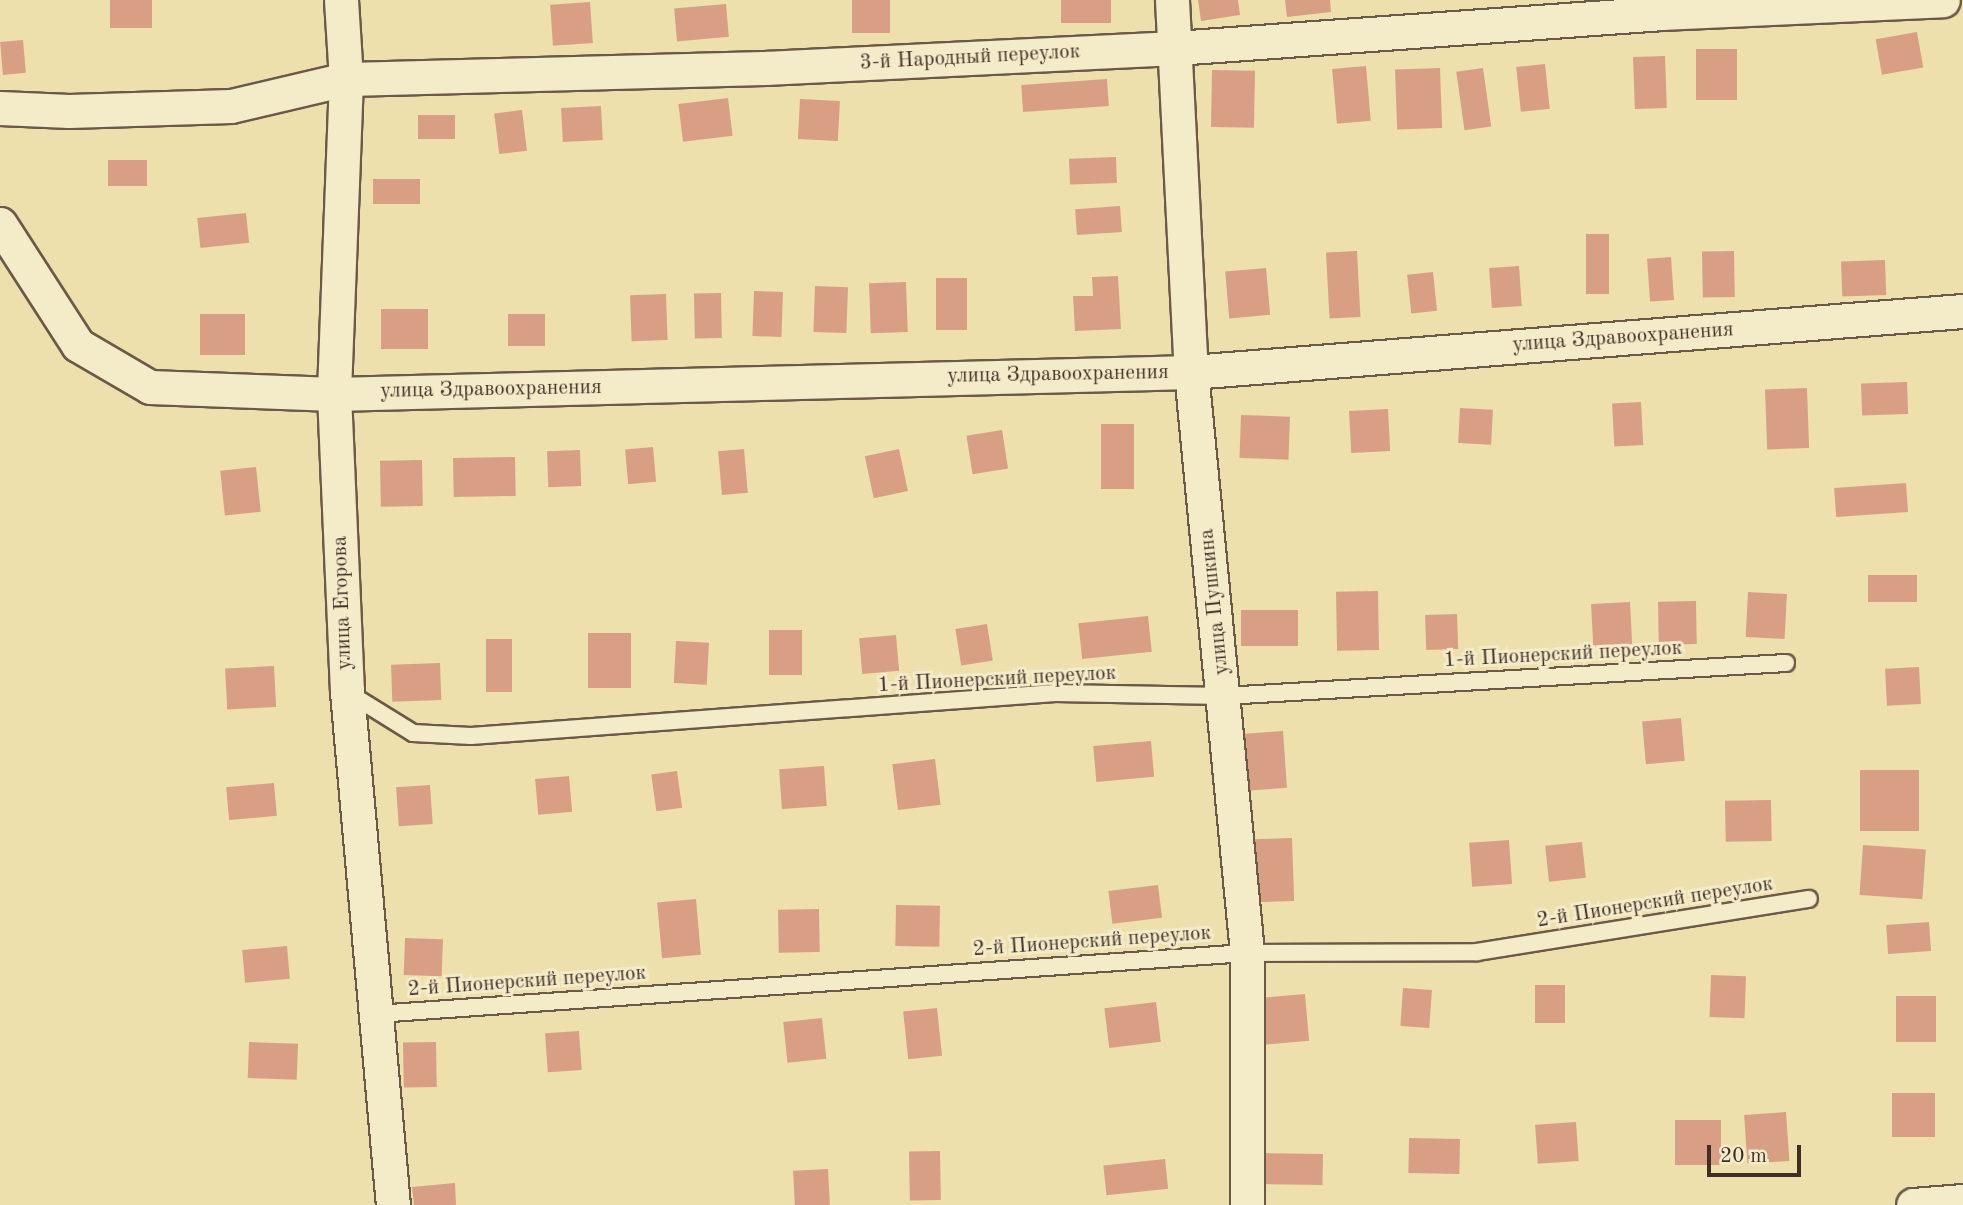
<!DOCTYPE html>
<meta charset="utf-8">
<style>
body{margin:0}
#map{position:relative;width:1963px;height:1205px;overflow:hidden;background:#eee0ac;font-family:"Old Standard TT",serif}
div>[style]{position:absolute}
[style*='--x']{left:calc(var(--x)*1px);top:calc(var(--y)*1px);width:calc(var(--w)*1px);rotate:calc(var(--a)*1deg)}
.building>*{inset:0;background:#d89f85;transform-origin:0 0}
.roads{filter:drop-shadow(2px 0 #6c5a48) drop-shadow(-2px 0 #6c5a48) drop-shadow(0 2px #6c5a48) drop-shadow(0 -2px #6c5a48)}
.service>*{height:16px;margin:-8px;padding:0 8px;transform-origin:8px;border-radius:8px;background:#f4ebc9}
.minor>*{height:33px;margin:-16.5px;padding:0 16.5px;transform-origin:16.5px;border-radius:16.5px;background:#f4ebc9}
span{translate:-50% -50%;white-space:nowrap;text-align:center;line-height:1.15;-webkit-text-stroke:6px #f4ebc9;paint-order:stroke}
.street-label{font-size:21px;color:#402e26}
.scale{position:absolute;left:1707px;top:1145px;width:94px;height:32px;box-sizing:border-box;border:4px solid #402e26;border-top:0;padding-left:9px;font-size:21px;line-height:24px;white-space:nowrap;color:#402e26;-webkit-text-stroke:5px #f4ebc9;paint-order:stroke}
</style>
<div id="map">
<div class="building">
<div style="left:110px;top:0;width:42px;height:28px"></div>
<div style="left:852px;top:0;width:38px;height:33px"></div>
<div style="left:1061px;top:0;width:50px;height:23px"></div>
<div style="clip-path:polygon(1198px 0,1238px 0,1240px 15px,1201px 21px)"></div>
<div style="clip-path:polygon(1285px 0,1330px 0,1331px 12px,1287px 17px)"></div>
<div style="left:590px;top:2px;width:41px;height:40px;rotate:86deg"></div>
<div style="left:726px;top:4px;width:33px;height:52px;rotate:85deg"></div>
<div style="left:1917px;top:32px;width:36px;height:42px;rotate:80deg"></div>
<div style="left:23px;top:40px;width:33px;height:23px;rotate:85deg"></div>
<div style="left:1737px;top:49px;width:51px;height:41px;rotate:90deg"></div>
<div style="left:1665px;top:56px;width:52px;height:32px;rotate:88deg"></div>
<div style="left:1545px;top:64px;width:45px;height:29px;rotate:84deg"></div>
<div style="left:1366px;top:66px;width:55px;height:34px;rotate:85deg"></div>
<div style="left:1440px;top:68px;width:60px;height:45px;rotate:88deg"></div>
<div style="left:1483px;top:68px;width:59px;height:27px;rotate:82deg"></div>
<div style="left:1212px;top:70px;width:43px;height:57px;rotate:1deg"></div>
<div style="left:1107px;top:79px;width:27px;height:86px;rotate:86deg"></div>
<div style="left:728px;top:98px;width:38px;height:50px;rotate:83deg"></div>
<div style="left:800px;top:99px;width:40px;height:40px;rotate:3deg"></div>
<div style="left:601px;top:106px;width:34px;height:40px;rotate:87deg"></div>
<div style="left:522px;top:110px;width:41px;height:28px;rotate:83deg"></div>
<div style="left:418px;top:115px;width:37px;height:24px"></div>
<div style="left:1116px;top:157px;width:26px;height:47px;rotate:88deg"></div>
<div style="left:147px;top:160px;width:26px;height:39px;rotate:90deg"></div>
<div style="left:420px;top:179px;width:25px;height:47px;rotate:90deg"></div>
<div style="left:1120px;top:206px;width:26px;height:45px;rotate:86deg"></div>
<div style="left:246px;top:213px;width:30px;height:49px;rotate:84deg"></div>
<div style="left:1586px;top:234px;width:23px;height:60px"></div>
<div style="left:1357px;top:251px;width:66px;height:31px;rotate:87deg"></div>
<div style="left:1734px;top:251px;width:46px;height:32px;rotate:89deg"></div>
<div style="left:1671px;top:257px;width:43px;height:24px;rotate:86deg"></div>
<div style="left:1885px;top:260px;width:35px;height:44px;rotate:88deg"></div>
<div style="left:1519px;top:266px;width:40px;height:30px;rotate:86deg"></div>
<div style="left:1266px;top:268px;width:47px;height:41px;rotate:85deg"></div>
<div style="left:1433px;top:272px;width:39px;height:26px;rotate:84deg"></div>
<div style="clip-path:polygon(1118px 276px,1121px 329px,1075px 331px,1073px 296px,1093px 296px,1092px 277px)"></div>
<div style="left:936px;top:278px;width:31px;height:52px"></div>
<div style="left:906px;top:282px;width:50px;height:37px;rotate:88deg"></div>
<div style="left:815px;top:286px;width:33px;height:46px;rotate:2deg"></div>
<div style="left:754px;top:291px;width:29px;height:45px;rotate:2deg"></div>
<div style="left:721px;top:293px;width:45px;height:27px;rotate:89deg"></div>
<div style="left:666px;top:294px;width:46px;height:36px;rotate:88deg"></div>
<div style="left:381px;top:309px;width:47px;height:40px"></div>
<div style="left:200px;top:314px;width:45px;height:41px"></div>
<div style="left:508px;top:314px;width:37px;height:32px"></div>
<div style="left:1907px;top:382px;width:32px;height:46px;rotate:88deg"></div>
<div style="left:1807px;top:388px;width:60px;height:42px;rotate:88deg"></div>
<div style="left:1641px;top:402px;width:43px;height:29px;rotate:87deg"></div>
<div style="left:1460px;top:408px;width:33px;height:35px;rotate:3deg"></div>
<div style="left:1388px;top:409px;width:42px;height:39px;rotate:87deg"></div>
<div style="left:1241px;top:415px;width:49px;height:43px;rotate:2deg"></div>
<div style="left:1101px;top:424px;width:33px;height:65px"></div>
<div style="left:1002px;top:430px;width:39px;height:36px;rotate:81deg"></div>
<div style="left:653px;top:447px;width:35px;height:28px;rotate:85deg"></div>
<div style="left:744px;top:449px;width:44px;height:26px;rotate:85deg"></div>
<div style="left:899px;top:449px;width:43px;height:35px;rotate:78deg"></div>
<div style="left:580px;top:450px;width:36px;height:33px;rotate:88deg"></div>
<div style="left:515px;top:457px;width:39px;height:62px;rotate:89deg"></div>
<div style="left:422px;top:460px;width:46px;height:42px;rotate:89deg"></div>
<div style="left:256px;top:467px;width:45px;height:36px;rotate:84deg"></div>
<div style="left:1906px;top:483px;width:29px;height:72px;rotate:86deg"></div>
<div style="left:1868px;top:575px;width:49px;height:27px"></div>
<div style="left:1378px;top:591px;width:59px;height:42px;rotate:89deg"></div>
<div style="left:1748px;top:592px;width:39px;height:45px;rotate:3deg"></div>
<div style="left:1696px;top:601px;width:43px;height:38px;rotate:89deg"></div>
<div style="left:1630px;top:602px;width:42px;height:39px;rotate:87deg"></div>
<div style="left:1298px;top:610px;width:36px;height:57px;rotate:90deg"></div>
<div style="left:1457px;top:614px;width:35px;height:32px;rotate:88deg"></div>
<div style="left:1148px;top:616px;width:36px;height:70px;rotate:84deg"></div>
<div style="left:987px;top:624px;width:37px;height:32px;rotate:81deg"></div>
<div style="left:769px;top:630px;width:33px;height:45px"></div>
<div style="left:588px;top:633px;width:43px;height:55px"></div>
<div style="left:896px;top:635px;width:36px;height:37px;rotate:85deg"></div>
<div style="left:486px;top:639px;width:26px;height:53px"></div>
<div style="left:676px;top:641px;width:33px;height:42px;rotate:3deg"></div>
<div style="left:440px;top:663px;width:37px;height:49px;rotate:88deg"></div>
<div style="left:274px;top:666px;width:41px;height:49px;rotate:87deg"></div>
<div style="left:1919px;top:667px;width:37px;height:34px;rotate:87deg"></div>
<div style="left:1681px;top:718px;width:43px;height:39px;rotate:85deg"></div>
<div style="left:1283px;top:731px;width:57px;height:42px;rotate:86deg"></div>
<div style="left:1151px;top:741px;width:36px;height:58px;rotate:85deg"></div>
<div style="left:935px;top:759px;width:46px;height:43px;rotate:83deg"></div>
<div style="left:824px;top:766px;width:40px;height:45px;rotate:86deg"></div>
<div style="left:1860px;top:770px;width:59px;height:61px"></div>
<div style="left:677px;top:771px;width:37px;height:26px;rotate:82deg"></div>
<div style="left:569px;top:776px;width:36px;height:34px;rotate:85deg"></div>
<div style="left:274px;top:783px;width:33px;height:48px;rotate:85deg"></div>
<div style="left:430px;top:785px;width:39px;height:34px;rotate:86deg"></div>
<div style="left:1771px;top:800px;width:41px;height:46px;rotate:89deg"></div>
<div style="left:1292px;top:838px;width:63px;height:39px;rotate:88deg"></div>
<div style="left:1509px;top:840px;width:44px;height:40px;rotate:86deg"></div>
<div style="left:1582px;top:842px;width:36px;height:37px;rotate:84deg"></div>
<div style="left:1863px;top:845px;width:63px;height:50px;rotate:4deg"></div>
<div style="left:1158px;top:885px;width:33px;height:50px;rotate:83deg"></div>
<div style="left:696px;top:899px;width:56px;height:39px;rotate:85deg"></div>
<div style="left:896px;top:905px;width:44px;height:41px;rotate:1deg"></div>
<div style="left:819px;top:909px;width:43px;height:41px;rotate:89deg"></div>
<div style="left:1929px;top:922px;width:29px;height:43px;rotate:86deg"></div>
<div style="left:405px;top:938px;width:38px;height:37px;rotate:2deg"></div>
<div style="left:287px;top:946px;width:33px;height:45px;rotate:85deg"></div>
<div style="left:1711px;top:975px;width:35px;height:42px;rotate:2deg"></div>
<div style="left:1535px;top:985px;width:30px;height:38px"></div>
<div style="left:1403px;top:988px;width:29px;height:38px;rotate:4deg"></div>
<div style="left:1305px;top:994px;width:47px;height:47px;rotate:85deg"></div>
<div style="left:1896px;top:996px;width:40px;height:46px"></div>
<div style="left:1156px;top:1002px;width:40px;height:52px;rotate:83deg"></div>
<div style="left:937px;top:1008px;width:48px;height:34px;rotate:84deg"></div>
<div style="left:822px;top:1018px;width:41px;height:39px;rotate:84deg"></div>
<div style="left:579px;top:1031px;width:39px;height:34px;rotate:86deg"></div>
<div style="left:249px;top:1042px;width:49px;height:36px;rotate:2deg"></div>
<div style="left:436px;top:1042px;width:45px;height:33px;rotate:89deg"></div>
<div style="left:1892px;top:1093px;width:43px;height:44px"></div>
<div style="left:1786px;top:1112px;width:49px;height:42px;rotate:86deg"></div>
<div style="left:1675px;top:1120px;width:46px;height:45px"></div>
<div style="left:1576px;top:1122px;width:39px;height:41px;rotate:86deg"></div>
<div style="left:1409px;top:1138px;width:51px;height:35px;rotate:1deg"></div>
<div style="left:940px;top:1151px;width:49px;height:31px;rotate:89deg"></div>
<div style="left:1261px;top:1153px;width:62px;height:31px;rotate:1deg"></div>
<div style="left:1165px;top:1159px;width:30px;height:62px;rotate:84deg"></div>
<div style="left:828px;top:1169px;width:36px;height:35px;rotate:87deg"></div>
<div style="clip-path:polygon(455px 1183px,456px 1205px,414px 1205px,412px 1187px)"></div>
</div>
<div class="roads">
<div class="service">
<div style="--x:347;--y:692;--w:78;--a:31.8"></div>
<div style="--x:413;--y:733;--w:58;--a:3"></div>
<div style="--x:471;--y:736;--w:586;--a:-4.21"></div>
<div style="--x:1055;--y:693;--w:169;--a:1"></div>
<div style="--x:1224;--y:696;--w:563;--a:-3.36"></div>
<div style="--x:376;--y:1014;--w:873;--a:-4.01"></div>
<div style="--x:1247;--y:953;--w:230;--a:-0.2"></div>
<div style="--x:1477;--y:952;--w:336;--a:-9.1"></div>
</div>
<div class="minor">
<div style="--x:341;--y:0;--w:79;--a:86.4"></div>
<div style="--x:346;--y:79;--w:315;--a:92.2"></div>
<div style="--x:334;--y:394;--w:298;--a:87.5"></div>
<div style="--x:347;--y:692;--w:515;--a:84.88"></div>
<div style="--x:1172;--y:0;--w:372;--a:87.1"></div>
<div style="--x:1191;--y:372;--w:584;--a:84.49"></div>
<div style="--x:1247;--y:953;--w:252;--a:90"></div>
<div style="--x:0;--y:108;--w:69;--a:2.5"></div>
<div style="--x:69;--y:111;--w:162;--a:-1.8"></div>
<div style="--x:231;--y:106;--w:118;--a:-13.2"></div>
<div style="--x:346;--y:79;--w:420;--a:-1.5"></div>
<div style="--x:766;--y:68;--w:409;--a:-2.8"></div>
<div style="--x:1175;--y:48;--w:487;--a:-4.1"></div>
<div style="--x:1661;--y:13;--w:282;--a:-2.6"></div>
<div style="--x:0;--y:224;--w:144;--a:57.2"></div>
<div style="--x:78;--y:345;--w:83;--a:30.3"></div>
<div style="--x:150;--y:387;--w:184;--a:2.2"></div>
<div style="--x:334;--y:394;--w:857;--a:-1.47"></div>
<div style="--x:1191;--y:372;--w:774;--a:-4.52"></div>
<div style="--x:1913;--y:1205;--w:50;--a:-4.6"></div>
</div>
</div>
<div class="street-label">
<span style="left:970px;top:58px;rotate:-3deg">3-й Народный переулок</span>
<span style="left:1623px;top:338px;rotate:-4deg">улица Здравоохранения</span>
<span style="left:1058px;top:375px;rotate:-1deg">улица Здравоохранения</span>
<span style="left:491px;top:390px;rotate:-1deg">улица Здравоохранения</span>
<span style="left:1215px;top:602px;rotate:-96deg">улица Пушкина</span>
<span style="left:343px;top:603px;rotate:-92deg">улица Егорова</span>
<span style="left:1563px;top:655px;rotate:-3deg">1-й Пионерский переулок</span>
<span style="left:997px;top:680px;rotate:-3deg">1-й Пионерский переулок</span>
<span style="left:1655px;top:903px;rotate:-9deg">2-й Пионерский переулок</span>
<span style="left:1092px;top:942px;rotate:-4deg">2-й Пионерский переулок</span>
<span style="left:527px;top:982px;rotate:-4deg">2-й Пионерский переулок</span>
</div>
<div class="scale">20 m</div>
</div>
